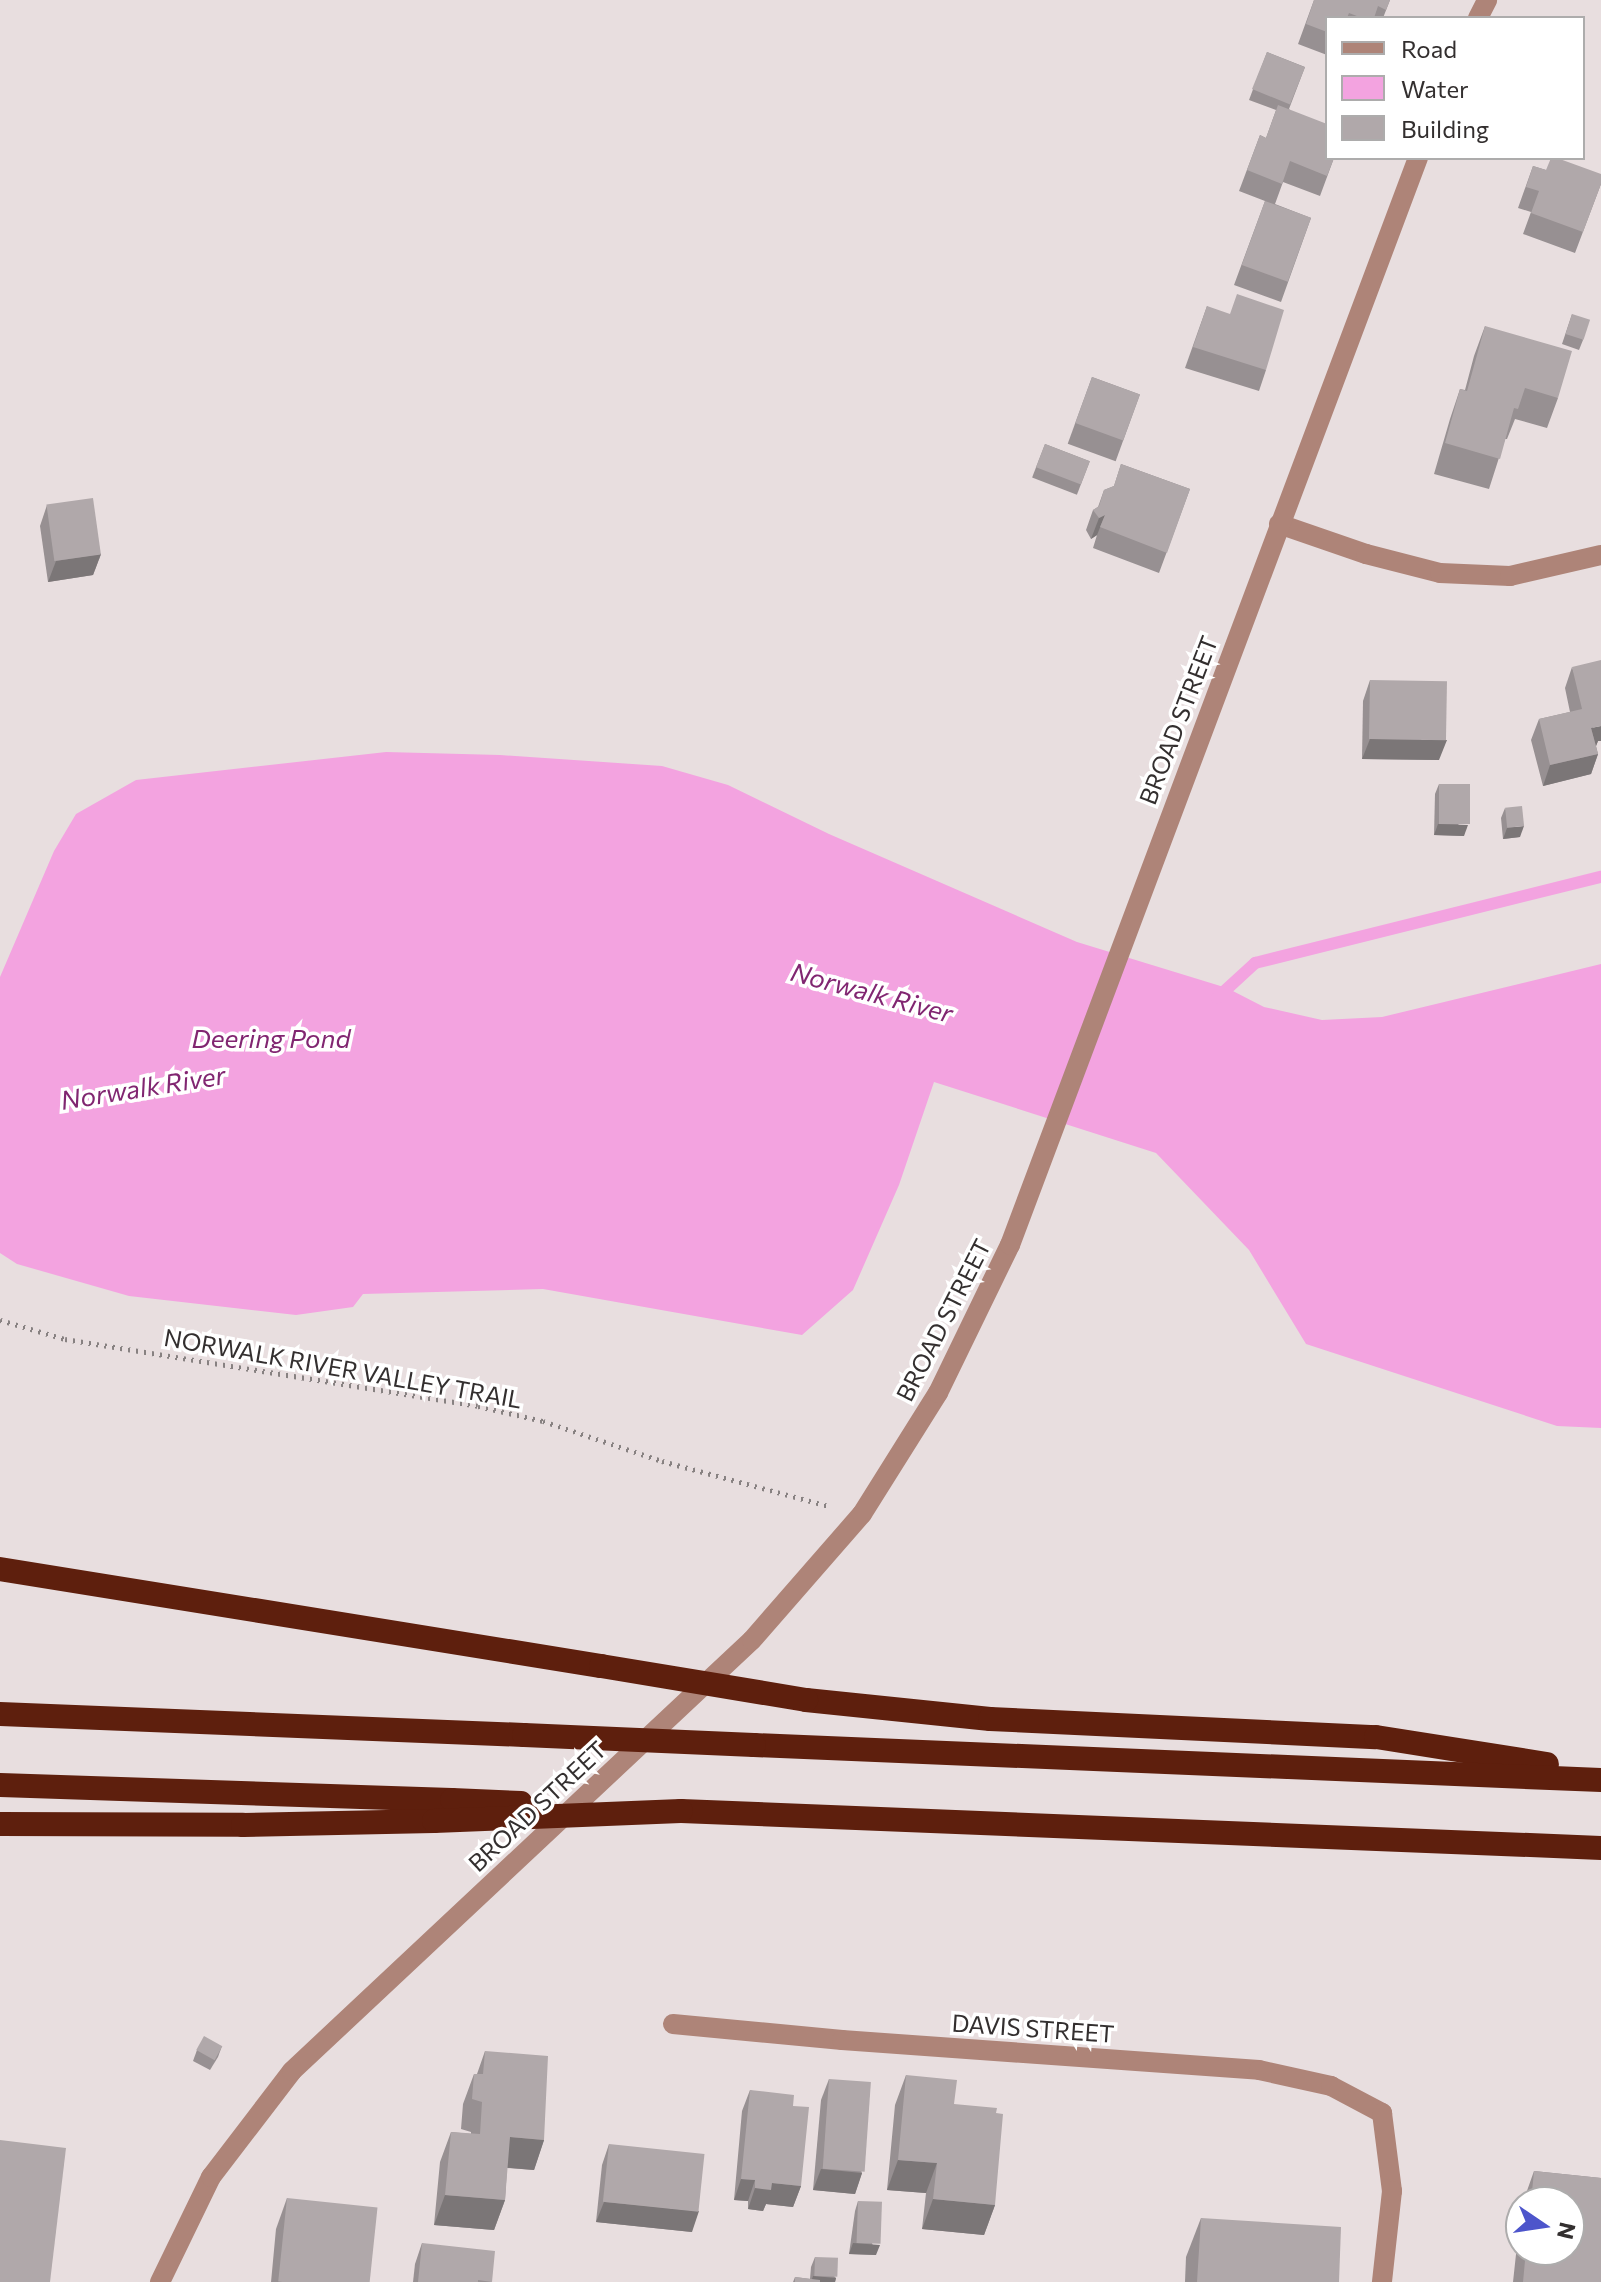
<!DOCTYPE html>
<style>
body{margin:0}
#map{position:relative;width:1601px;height:2282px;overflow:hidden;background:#e8dedf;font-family:Commissioner,sans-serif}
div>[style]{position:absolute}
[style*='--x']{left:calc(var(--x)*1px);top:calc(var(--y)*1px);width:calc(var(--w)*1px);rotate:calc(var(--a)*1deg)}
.water>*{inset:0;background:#f3a3e0}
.stream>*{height:12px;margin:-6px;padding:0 6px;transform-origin:6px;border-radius:6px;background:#f3a3e0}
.path>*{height:5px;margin-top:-2.5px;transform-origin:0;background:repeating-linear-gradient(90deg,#878181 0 2px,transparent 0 8px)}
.minor>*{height:20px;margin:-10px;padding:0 10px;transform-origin:10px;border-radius:10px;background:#ae8478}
.highway>*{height:24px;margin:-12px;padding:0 12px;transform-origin:12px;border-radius:12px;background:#5e1f0d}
.highway-bridge>*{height:24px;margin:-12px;padding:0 12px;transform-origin:12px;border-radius:12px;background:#5e1f0d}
.wall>*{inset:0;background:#979092;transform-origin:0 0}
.shaded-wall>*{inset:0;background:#7b7677}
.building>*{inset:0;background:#b0a8aa;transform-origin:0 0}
span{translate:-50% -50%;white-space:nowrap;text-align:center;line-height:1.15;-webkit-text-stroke:7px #fff;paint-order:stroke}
.street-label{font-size:24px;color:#332f2f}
.water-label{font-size:26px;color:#812671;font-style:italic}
.legend{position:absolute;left:1325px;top:16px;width:260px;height:144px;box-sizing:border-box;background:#fff;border:2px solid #adacac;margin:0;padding:10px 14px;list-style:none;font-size:24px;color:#332f2f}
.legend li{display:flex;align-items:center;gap:16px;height:40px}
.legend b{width:40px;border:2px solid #adacac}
.north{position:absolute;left:1505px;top:2186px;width:80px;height:80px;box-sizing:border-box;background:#fff;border:2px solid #adacac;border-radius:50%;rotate:103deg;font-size:22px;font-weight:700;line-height:32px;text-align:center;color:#332f2f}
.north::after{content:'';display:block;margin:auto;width:28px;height:36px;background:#4d55cb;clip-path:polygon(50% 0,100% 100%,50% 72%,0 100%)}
</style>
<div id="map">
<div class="water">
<div style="clip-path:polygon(386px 752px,500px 755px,662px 766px,728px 785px,829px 834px,1077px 942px,1227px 988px,1264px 1007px,1322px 1020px,1382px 1017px,1601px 964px,1601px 1428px,1557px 1426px,1306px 1344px,1249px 1250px,1156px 1153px,934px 1082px,899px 1185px,853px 1290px,802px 1335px,543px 1289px,363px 1294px,353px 1307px,296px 1315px,129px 1296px,17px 1264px,0 1253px,0 977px,54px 851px,76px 814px,136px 780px)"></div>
</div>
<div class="stream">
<div style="--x:1217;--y:998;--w:52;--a:-42.6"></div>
<div style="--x:1255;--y:963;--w:357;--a:-14"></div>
</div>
<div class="path">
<div style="--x:0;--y:1320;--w:68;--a:16.3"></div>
<div style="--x:65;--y:1339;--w:418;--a:9.2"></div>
<div style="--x:478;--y:1406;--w:67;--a:13"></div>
<div style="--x:543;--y:1421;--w:126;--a:18.6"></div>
<div style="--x:662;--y:1461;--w:173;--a:15.1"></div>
</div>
<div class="minor">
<div style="--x:1478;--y:18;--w:20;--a:-63"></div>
<div style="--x:1279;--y:524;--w:92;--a:19"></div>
<div style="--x:1366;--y:554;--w:76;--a:14.4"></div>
<div style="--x:1440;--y:573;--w:70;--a:2.5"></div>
<div style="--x:1510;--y:576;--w:93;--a:-13"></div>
<div style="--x:673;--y:2024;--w:170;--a:5.4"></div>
<div style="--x:842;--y:2040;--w:418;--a:4.1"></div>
<div style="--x:1259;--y:2070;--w:74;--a:12.5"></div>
<div style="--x:1331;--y:2086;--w:58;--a:27.9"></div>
<div style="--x:1382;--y:2113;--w:79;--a:82.7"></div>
<div style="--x:1392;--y:2191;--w:92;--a:96.3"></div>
<div style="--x:160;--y:2282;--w:117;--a:-64.1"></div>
<div style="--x:211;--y:2177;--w:133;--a:-52.6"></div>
<div style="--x:292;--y:2071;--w:630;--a:-43.14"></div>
<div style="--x:752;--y:1640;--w:167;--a:-48.9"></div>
<div style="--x:862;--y:1514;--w:143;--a:-57.9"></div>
<div style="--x:938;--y:1393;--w:165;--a:-64.1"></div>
<div style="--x:1010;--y:1245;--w:1161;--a:-69.43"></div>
</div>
<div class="highway">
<div style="--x:0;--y:1569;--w:609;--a:9.17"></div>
<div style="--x:806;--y:1700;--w:185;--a:5.9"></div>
<div style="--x:990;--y:1719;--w:386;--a:2.7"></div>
<div style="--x:1376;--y:1737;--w:173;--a:9"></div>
<div style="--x:0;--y:1714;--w:524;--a:2.29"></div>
<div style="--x:754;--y:1745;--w:848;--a:2.37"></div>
<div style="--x:0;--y:1785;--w:452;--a:1.9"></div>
<div style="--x:681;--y:1811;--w:921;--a:2.3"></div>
<div style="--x:0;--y:1824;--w:243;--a:0.2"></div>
<div style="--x:243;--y:1825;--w:191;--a:-1.2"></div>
</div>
<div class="highway-bridge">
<div style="--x:601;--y:1666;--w:208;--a:9.4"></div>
<div style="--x:524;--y:1735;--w:230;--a:2.5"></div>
<div style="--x:452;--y:1800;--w:69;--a:2.5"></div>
<div style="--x:434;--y:1821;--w:247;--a:-2.3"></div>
</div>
<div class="wall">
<div style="clip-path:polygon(1314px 0,1390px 0,1383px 18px,1327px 18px,1327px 55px,1298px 44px)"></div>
<div style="clip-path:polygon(1267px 52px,1305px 67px,1289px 109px,1334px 158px,1320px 196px,1283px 182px,1275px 204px,1311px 218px,1281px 302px,1234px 285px,1265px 201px,1239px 191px,1260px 135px,1266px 138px,1276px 110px,1249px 100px)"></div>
<div style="clip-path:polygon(1533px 166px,1546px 170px,1601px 184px,1575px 253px,1523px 234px,1531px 212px,1518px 208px)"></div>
<div style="clip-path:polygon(1207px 306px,1266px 370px,1259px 391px,1185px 368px)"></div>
<div style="clip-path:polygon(1572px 314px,1583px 340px,1579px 350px,1562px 344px)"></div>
<div style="clip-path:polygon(1485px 326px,1558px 398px,1547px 428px,1515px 419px,1507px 439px,1505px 439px,1489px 489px,1434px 474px,1450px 419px,1460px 389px,1465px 390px,1474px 356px)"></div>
<div style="left:1092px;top:377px;width:51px;height:71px;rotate:20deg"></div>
<div style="left:1045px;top:444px;width:48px;height:36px;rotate:21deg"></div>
<div style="clip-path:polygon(1121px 464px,1190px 489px,1159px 573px,1093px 548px,1097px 535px,1091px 539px,1086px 530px,1093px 510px,1098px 507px,1104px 490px,1114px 486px)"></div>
<div style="clip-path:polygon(47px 505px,101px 554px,93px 575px,48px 582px,40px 526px)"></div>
<div style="clip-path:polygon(1572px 667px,1598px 741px,1596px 746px,1598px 754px,1591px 774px,1543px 786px,1531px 740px,1539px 719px,1570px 712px,1565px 688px)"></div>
<div style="clip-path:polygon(1370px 680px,1439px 760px,1362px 759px,1363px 701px)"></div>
<div style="clip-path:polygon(1439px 784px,1464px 836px,1434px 835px,1435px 794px)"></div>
<div style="clip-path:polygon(1505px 808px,1520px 837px,1503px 839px,1501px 818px)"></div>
<div style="clip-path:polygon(222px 2046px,218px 2057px,210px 2070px,193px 2061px,197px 2050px)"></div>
<div style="clip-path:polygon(485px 2051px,544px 2140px,534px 2170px,507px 2168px,505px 2200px,494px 2230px,434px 2225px,440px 2162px,451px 2132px,471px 2134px,471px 2132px,461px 2129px,463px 2104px,474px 2074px,477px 2074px)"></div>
<div style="clip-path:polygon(906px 2075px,954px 2104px,995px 2205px,984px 2235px,922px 2229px,926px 2193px,887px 2190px,895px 2105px)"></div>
<div style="clip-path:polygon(829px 2079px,862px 2173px,855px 2194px,813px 2190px,821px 2100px)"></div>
<div style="clip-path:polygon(750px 2090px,793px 2106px,801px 2186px,793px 2207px,766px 2204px,763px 2211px,748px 2209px,748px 2201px,734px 2200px,742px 2111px)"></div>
<div style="clip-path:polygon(609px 2144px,692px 2232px,596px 2222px,602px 2165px)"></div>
<div style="clip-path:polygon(1534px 2171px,1601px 2178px,1601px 2282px,1513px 2282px,1521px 2208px,1521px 2250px,1569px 2250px,1569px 2202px,1523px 2202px)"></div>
<div style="clip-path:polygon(287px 2198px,369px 2282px,271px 2282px,276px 2229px)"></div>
<div style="clip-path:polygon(858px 2201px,876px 2255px,849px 2254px,855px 2211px)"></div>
<div style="clip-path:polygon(1201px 2218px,1339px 2282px,1185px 2282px,1186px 2257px)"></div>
<div style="clip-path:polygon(422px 2243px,492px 2282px,413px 2282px,415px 2264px)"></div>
<div style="clip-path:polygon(815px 2257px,836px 2278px,835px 2282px,793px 2282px,795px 2277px,810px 2279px,811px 2267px)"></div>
</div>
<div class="shaded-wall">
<div style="clip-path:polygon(1105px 515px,1097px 535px,1091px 539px,1099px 518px)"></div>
<div style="clip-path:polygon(101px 554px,93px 575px,48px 582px,56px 561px)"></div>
<div style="clip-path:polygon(1601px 726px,1601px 741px,1598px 741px,1596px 746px,1591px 728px)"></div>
<div style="clip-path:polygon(1370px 739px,1447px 740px,1439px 760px,1362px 759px)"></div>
<div style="clip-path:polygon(1598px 754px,1591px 774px,1543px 786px,1550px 765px)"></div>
<div style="clip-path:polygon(1438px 824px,1468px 825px,1464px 836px,1434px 835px)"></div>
<div style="clip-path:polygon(1524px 826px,1520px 837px,1503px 839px,1507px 828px)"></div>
<div style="clip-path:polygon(510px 2137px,544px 2140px,534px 2170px,499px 2167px)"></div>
<div style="clip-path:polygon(898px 2160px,937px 2163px,926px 2193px,887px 2190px)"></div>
<div style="clip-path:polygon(821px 2169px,862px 2173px,855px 2194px,813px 2190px)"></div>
<div style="clip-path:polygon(741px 2179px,755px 2180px,748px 2201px,734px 2200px)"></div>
<div style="clip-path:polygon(772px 2183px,801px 2186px,793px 2207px,766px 2204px,763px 2211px,748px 2209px,755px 2188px)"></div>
<div style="clip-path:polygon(445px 2195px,505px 2200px,494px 2230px,434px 2225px)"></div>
<div style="clip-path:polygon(933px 2199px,995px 2205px,984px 2235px,922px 2229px)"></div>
<div style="clip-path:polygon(604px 2202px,699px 2211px,692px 2232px,596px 2222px)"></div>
<div style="clip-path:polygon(853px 2243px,880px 2245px,876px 2255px,849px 2254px)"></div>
<div style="clip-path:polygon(813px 2276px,836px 2278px,835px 2282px,811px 2282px)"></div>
</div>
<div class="building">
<div style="clip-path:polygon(1314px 0,1390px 0,1386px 10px,1378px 6px,1374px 18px,1362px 18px,1349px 13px,1347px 18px,1327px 18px,1327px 32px,1306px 24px)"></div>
<div style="left:1267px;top:52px;width:41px;height:40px;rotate:22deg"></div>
<div style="clip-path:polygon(1278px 105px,1327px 124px,1327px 158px,1334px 158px,1327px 176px,1290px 161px,1282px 184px,1247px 170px,1260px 135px,1266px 138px)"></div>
<div style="clip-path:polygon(1551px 158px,1557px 158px,1601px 174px,1601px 184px,1583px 232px,1531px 213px,1539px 191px,1526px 187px,1533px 166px,1546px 170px)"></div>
<div style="left:1265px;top:201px;width:49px;height:68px;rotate:20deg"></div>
<div style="clip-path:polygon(1237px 294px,1284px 310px,1266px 370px,1193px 347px,1207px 306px,1230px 314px)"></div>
<div style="left:1572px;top:314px;width:19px;height:21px;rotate:18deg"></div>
<div style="clip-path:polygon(1485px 326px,1572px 351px,1558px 398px,1525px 388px,1518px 409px,1514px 408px,1500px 459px,1445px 443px,1460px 389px,1467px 391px)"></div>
<div style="left:1092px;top:377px;width:51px;height:49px;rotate:20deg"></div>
<div style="left:1045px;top:444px;width:48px;height:25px;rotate:21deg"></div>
<div style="clip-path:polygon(1121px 464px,1190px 489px,1167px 553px,1100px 527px,1105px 515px,1099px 518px,1093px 510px,1099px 506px,1104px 490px,1114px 486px)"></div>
<div style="left:93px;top:498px;width:57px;height:47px;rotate:82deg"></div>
<div style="clip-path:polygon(1601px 660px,1601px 726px,1591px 728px,1598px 754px,1550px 765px,1539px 719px,1582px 709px,1572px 667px)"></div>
<div style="left:1370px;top:680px;width:77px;height:59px;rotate:1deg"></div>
<div style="left:1439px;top:784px;width:31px;height:40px"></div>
<div style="left:1522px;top:806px;width:20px;height:17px;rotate:84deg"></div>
<div style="left:204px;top:2036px;width:21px;height:16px;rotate:29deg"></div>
<div style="clip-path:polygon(485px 2051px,548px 2056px,544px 2140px,510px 2137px,505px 2200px,445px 2195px,451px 2132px,480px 2134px,482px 2102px,472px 2099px,474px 2074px,483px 2074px)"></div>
<div style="clip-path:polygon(906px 2075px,957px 2080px,954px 2104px,997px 2108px,996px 2113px,1003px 2114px,995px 2205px,933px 2199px,937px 2163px,898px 2160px)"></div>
<div style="left:829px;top:2079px;width:42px;height:90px;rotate:4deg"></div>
<div style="clip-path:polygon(750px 2090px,794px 2095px,793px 2106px,809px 2107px,801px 2186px,772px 2183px,771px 2190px,755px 2188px,755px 2180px,741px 2179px)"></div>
<div style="clip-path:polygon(0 2140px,66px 2148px,50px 2282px,0 2282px)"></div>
<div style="left:609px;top:2144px;width:96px;height:58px;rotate:6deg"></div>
<div style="clip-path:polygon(1534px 2171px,1601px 2178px,1601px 2282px,1523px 2282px,1526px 2250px,1569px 2250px,1569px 2202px,1531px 2202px)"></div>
<div style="left:287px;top:2198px;width:91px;height:84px;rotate:6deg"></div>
<div style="left:858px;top:2201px;width:24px;height:42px;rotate:2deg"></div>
<div style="clip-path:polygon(1201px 2218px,1341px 2227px,1339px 2282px,1197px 2282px)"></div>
<div style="clip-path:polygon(422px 2243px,495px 2251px,492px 2282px,478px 2280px,478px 2282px,418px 2282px)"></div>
<div style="left:815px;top:2257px;width:23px;height:19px;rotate:2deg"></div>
<div style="clip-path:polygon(795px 2277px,820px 2280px,820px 2282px,795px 2282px)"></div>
</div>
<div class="street-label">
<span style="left:1178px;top:720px;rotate:-69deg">BROAD STREET</span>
<span style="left:943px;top:1320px;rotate:-63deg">BROAD STREET</span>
<span style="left:343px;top:1368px;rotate:10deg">NORWALK RIVER VALLEY TRAIL</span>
<span style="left:537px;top:1806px;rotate:-43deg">BROAD STREET</span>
<span style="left:1033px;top:2028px;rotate:4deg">DAVIS STREET</span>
</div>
<div class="water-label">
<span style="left:872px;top:992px;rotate:15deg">Norwalk River</span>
<span style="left:271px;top:1038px">Deering Pond</span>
<span style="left:143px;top:1087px;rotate:-9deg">Norwalk River</span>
</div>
<ul class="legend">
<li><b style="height:10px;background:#ae8478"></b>Road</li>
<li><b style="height:22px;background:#f3a3e0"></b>Water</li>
<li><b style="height:22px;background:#b0a8aa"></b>Building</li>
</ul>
<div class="north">N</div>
</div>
